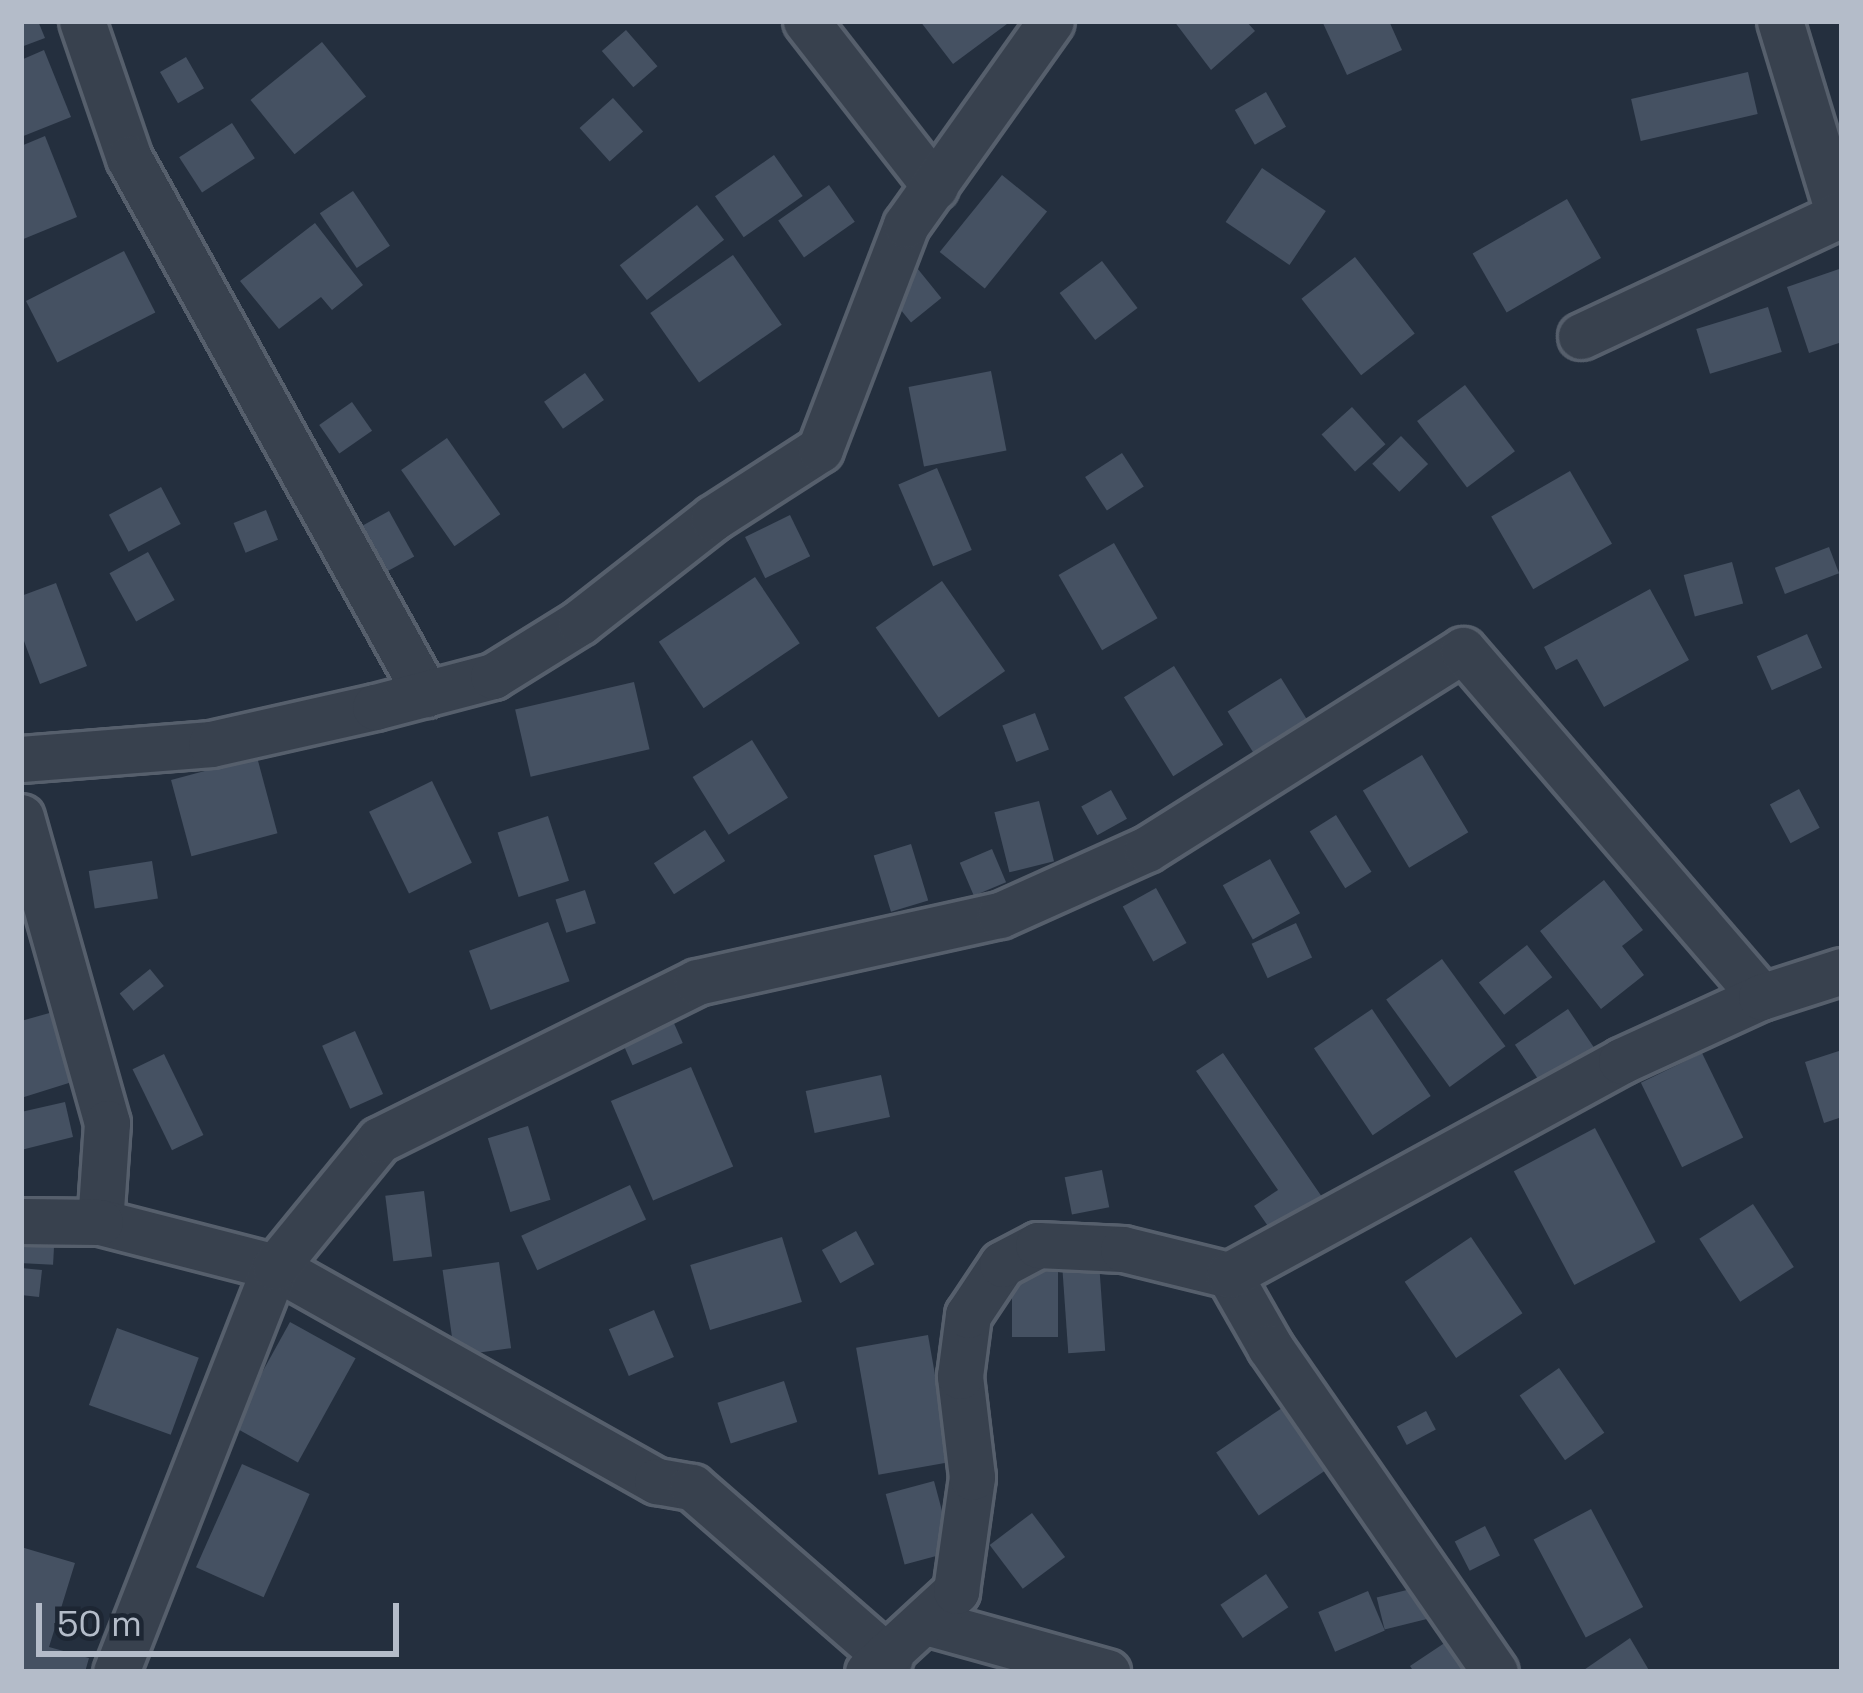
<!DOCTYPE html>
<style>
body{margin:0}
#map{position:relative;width:1863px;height:1693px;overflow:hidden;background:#242f3e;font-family:"Space Grotesk",sans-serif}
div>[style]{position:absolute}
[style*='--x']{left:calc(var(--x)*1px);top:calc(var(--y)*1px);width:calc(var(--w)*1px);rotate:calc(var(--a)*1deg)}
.building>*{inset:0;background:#455162;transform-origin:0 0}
.roads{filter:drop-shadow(3px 0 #565f6c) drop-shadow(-3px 0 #565f6c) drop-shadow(0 3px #565f6c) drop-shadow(0 -3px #565f6c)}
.minor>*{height:45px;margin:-22.5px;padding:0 22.5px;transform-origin:22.5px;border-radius:22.5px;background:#38414e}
span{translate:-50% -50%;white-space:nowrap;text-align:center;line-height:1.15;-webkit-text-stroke:12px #1d2633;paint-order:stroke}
.frame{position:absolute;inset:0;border:24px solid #b4bcc9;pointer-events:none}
.scale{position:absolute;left:36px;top:1603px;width:363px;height:54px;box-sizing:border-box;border:6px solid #b4bcc9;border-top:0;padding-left:15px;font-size:36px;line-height:42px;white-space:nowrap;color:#b4bcc9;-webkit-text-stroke:9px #1d2633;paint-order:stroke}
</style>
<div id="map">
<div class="building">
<div style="clip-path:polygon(21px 21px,38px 21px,45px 38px,21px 47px)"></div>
<div style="clip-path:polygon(920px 21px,1011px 21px,953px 64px)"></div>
<div style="clip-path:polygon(1174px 21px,1246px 21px,1255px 31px,1211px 70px)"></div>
<div style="clip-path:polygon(1322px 21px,1389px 21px,1402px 50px,1347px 75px)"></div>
<div style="left:626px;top:30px;width:48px;height:32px;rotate:49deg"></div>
<div style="left:322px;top:42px;width:70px;height:92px;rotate:51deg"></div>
<div style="clip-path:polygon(44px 50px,71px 117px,21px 137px,21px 60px)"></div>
<div style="left:186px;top:57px;width:36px;height:30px;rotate:60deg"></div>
<div style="left:1748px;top:72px;width:43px;height:120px;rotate:77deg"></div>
<div style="left:1266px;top:92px;width:40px;height:36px;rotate:60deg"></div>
<div style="left:613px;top:98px;width:45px;height:45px;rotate:48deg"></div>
<div style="left:232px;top:123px;width:42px;height:63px;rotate:57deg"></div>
<div style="clip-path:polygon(45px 136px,77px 217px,21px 240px,21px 146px)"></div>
<div style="left:774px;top:155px;width:50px;height:72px;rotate:55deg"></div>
<div style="left:1262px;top:168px;width:77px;height:65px;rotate:34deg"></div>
<div style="left:1002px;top:175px;width:58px;height:99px;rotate:39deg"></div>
<div style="left:829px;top:185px;width:45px;height:62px;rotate:55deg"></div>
<div style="left:353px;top:191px;width:66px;height:40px;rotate:56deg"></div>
<div style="left:1567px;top:199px;width:68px;height:109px;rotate:60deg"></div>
<div style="left:697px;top:205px;width:44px;height:98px;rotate:52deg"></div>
<div style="clip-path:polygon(315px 223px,363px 285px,332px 310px,321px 297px,279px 329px,240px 281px)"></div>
<div style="left:124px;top:251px;width:69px;height:110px;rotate:63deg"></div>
<div style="left:733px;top:255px;width:85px;height:101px;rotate:55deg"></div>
<div style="left:1355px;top:257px;width:97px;height:68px;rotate:52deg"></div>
<div style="left:1102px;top:261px;width:59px;height:53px;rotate:53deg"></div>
<div style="left:913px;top:263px;width:45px;height:39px;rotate:51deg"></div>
<div style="clip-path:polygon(1842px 268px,1842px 342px,1809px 353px,1787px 287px)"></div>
<div style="left:1768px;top:307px;width:47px;height:75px;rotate:73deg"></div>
<div style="left:991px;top:371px;width:81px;height:84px;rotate:79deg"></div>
<div style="left:585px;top:373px;width:33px;height:50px;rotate:55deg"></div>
<div style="left:1465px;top:385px;width:83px;height:60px;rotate:53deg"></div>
<div style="left:352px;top:402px;width:35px;height:40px;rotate:55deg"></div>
<div style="left:1352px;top:407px;width:50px;height:41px;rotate:48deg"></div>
<div style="left:1401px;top:436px;width:39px;height:40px;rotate:46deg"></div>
<div style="left:447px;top:438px;width:93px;height:56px;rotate:55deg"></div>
<div style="left:1122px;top:453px;width:40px;height:44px;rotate:57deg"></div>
<div style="left:937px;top:468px;width:89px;height:42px;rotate:67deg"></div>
<div style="left:1570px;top:471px;width:84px;height:91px;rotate:60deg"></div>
<div style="left:161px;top:487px;width:42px;height:59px;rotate:62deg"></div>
<div style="left:266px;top:510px;width:32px;height:35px;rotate:68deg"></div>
<div style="left:389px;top:511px;width:52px;height:30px;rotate:61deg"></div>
<div style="left:790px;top:515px;width:46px;height:50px;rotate:64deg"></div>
<div style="left:1114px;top:543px;width:87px;height:64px;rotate:60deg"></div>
<div style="left:1829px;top:547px;width:28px;height:58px;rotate:69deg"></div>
<div style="left:148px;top:552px;width:55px;height:44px;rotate:61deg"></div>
<div style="left:1732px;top:562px;width:43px;height:50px;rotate:75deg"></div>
<div style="left:755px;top:577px;width:80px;height:116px;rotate:56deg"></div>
<div style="left:942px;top:581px;width:110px;height:81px;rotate:55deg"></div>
<div style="clip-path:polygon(56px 583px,87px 666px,40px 684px,21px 633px,21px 596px)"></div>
<div style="clip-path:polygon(1650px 589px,1689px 660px,1604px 707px,1577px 659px,1556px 670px,1544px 647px)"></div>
<div style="left:1807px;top:634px;width:37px;height:55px;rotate:66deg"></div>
<div style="left:1174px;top:666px;width:93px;height:59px;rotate:58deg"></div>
<div style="left:1281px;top:678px;width:52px;height:63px;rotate:58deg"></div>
<div style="left:634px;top:682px;width:69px;height:122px;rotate:77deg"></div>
<div style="left:1035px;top:713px;width:39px;height:35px;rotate:69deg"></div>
<div style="left:752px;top:740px;width:68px;height:70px;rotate:58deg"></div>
<div style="left:1422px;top:755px;width:90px;height:69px;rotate:59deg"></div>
<div style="left:257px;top:757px;width:79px;height:89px;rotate:75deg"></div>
<div style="left:432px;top:781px;width:91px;height:70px;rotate:64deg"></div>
<div style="left:1799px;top:789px;width:44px;height:33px;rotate:62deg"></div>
<div style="left:1111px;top:790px;width:33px;height:34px;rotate:61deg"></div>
<div style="left:1039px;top:801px;width:62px;height:46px;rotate:76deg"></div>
<div style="left:1336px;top:815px;width:67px;height:31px;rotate:58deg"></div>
<div style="left:548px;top:816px;width:68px;height:53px;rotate:72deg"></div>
<div style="left:705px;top:830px;width:37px;height:61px;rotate:57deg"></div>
<div style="left:911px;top:844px;width:59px;height:39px;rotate:73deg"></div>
<div style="left:992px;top:849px;width:36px;height:35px;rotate:67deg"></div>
<div style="left:1270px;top:859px;width:62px;height:54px;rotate:61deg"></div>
<div style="left:152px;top:861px;width:38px;height:64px;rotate:81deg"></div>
<div style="clip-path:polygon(1604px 880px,1643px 930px,1622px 946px,1644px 975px,1601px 1009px,1540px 931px)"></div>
<div style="left:1156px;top:888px;width:63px;height:38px;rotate:61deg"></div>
<div style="left:585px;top:890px;width:35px;height:31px;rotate:72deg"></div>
<div style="left:548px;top:922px;width:63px;height:84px;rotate:70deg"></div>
<div style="left:1296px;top:923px;width:38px;height:49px;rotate:65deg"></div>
<div style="left:1527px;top:945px;width:41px;height:61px;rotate:52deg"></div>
<div style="left:1442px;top:959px;width:108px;height:69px;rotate:54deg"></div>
<div style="left:150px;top:969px;width:22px;height:39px;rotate:51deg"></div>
<div style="left:1372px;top:1009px;width:105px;height:70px;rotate:56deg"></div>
<div style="left:1568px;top:1009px;width:50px;height:64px;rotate:56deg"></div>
<div style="clip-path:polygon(53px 1012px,72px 1082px,21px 1098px,21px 1021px)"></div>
<div style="left:673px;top:1021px;width:24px;height:55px;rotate:66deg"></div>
<div style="left:355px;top:1031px;width:69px;height:36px;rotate:66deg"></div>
<div style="clip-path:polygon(1842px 1050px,1842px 1117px,1824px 1123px,1805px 1062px)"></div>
<div style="clip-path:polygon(1223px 1053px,1322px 1197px,1272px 1232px,1254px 1206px,1278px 1190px,1196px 1071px)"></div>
<div style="left:1702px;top:1053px;width:94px;height:68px;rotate:64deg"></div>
<div style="left:164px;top:1054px;width:90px;height:35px;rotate:64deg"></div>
<div style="left:691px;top:1067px;width:108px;height:87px;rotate:67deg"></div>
<div style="left:881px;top:1075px;width:43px;height:77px;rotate:78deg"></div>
<div style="clip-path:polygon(65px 1102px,73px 1137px,21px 1150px,21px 1112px)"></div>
<div style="left:528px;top:1126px;width:77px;height:42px;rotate:73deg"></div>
<div style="left:1595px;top:1128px;width:129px;height:92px;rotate:62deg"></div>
<div style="left:1102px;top:1170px;width:38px;height:38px;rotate:79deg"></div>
<div style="left:630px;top:1185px;width:38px;height:120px;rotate:65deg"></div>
<div style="left:424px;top:1191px;width:66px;height:39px;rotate:83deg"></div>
<div style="left:1753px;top:1204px;width:75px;height:64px;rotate:57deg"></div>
<div style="left:21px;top:1227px;width:34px;height:36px;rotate:3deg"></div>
<div style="left:856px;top:1231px;width:38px;height:39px;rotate:61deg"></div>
<div style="left:782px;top:1237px;width:68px;height:96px;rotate:73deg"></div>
<div style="left:1471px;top:1237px;width:92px;height:80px;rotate:56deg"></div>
<div style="left:499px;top:1262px;width:87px;height:57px;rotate:82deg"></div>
<div style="left:1099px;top:1262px;width:89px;height:37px;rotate:86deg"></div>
<div style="clip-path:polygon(21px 1268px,42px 1270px,39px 1297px,21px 1295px)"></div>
<div style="left:1012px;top:1272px;width:46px;height:65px"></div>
<div style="left:654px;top:1310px;width:51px;height:49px;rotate:67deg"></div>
<div style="left:290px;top:1322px;width:75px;height:119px;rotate:29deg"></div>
<div style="left:117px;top:1328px;width:87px;height:82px;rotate:20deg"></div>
<div style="left:928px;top:1335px;width:129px;height:73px;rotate:80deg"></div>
<div style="left:1559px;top:1368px;width:79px;height:48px;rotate:55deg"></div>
<div style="left:784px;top:1381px;width:43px;height:70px;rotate:72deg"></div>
<div style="left:1285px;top:1406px;width:76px;height:83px;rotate:56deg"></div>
<div style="left:1426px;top:1411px;width:21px;height:33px;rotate:62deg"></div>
<div style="left:242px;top:1464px;width:74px;height:113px;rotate:24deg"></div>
<div style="left:934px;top:1481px;width:73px;height:50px;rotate:75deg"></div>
<div style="left:1591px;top:1509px;width:111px;height:65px;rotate:62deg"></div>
<div style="left:1032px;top:1513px;width:55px;height:53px;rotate:53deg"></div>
<div style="left:1485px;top:1526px;width:33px;height:34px;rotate:63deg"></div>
<div style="clip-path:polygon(21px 1547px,75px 1563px,49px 1647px,89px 1658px,85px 1672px,21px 1671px)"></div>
<div style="left:1266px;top:1574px;width:40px;height:55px;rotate:56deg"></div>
<div style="left:1431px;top:1584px;width:33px;height:56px;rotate:76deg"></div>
<div style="left:1368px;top:1591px;width:43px;height:54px;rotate:67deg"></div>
<div style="clip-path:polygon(1455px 1636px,1479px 1672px,1414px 1672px,1410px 1666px)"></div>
<div style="clip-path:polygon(1630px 1638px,1650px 1672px,1581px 1672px)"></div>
</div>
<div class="roads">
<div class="minor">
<div style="--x:82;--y:21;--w:145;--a:71.1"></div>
<div style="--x:129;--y:158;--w:613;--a:61.01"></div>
<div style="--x:806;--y:21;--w:210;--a:52.1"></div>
<div style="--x:1780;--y:21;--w:203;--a:73.1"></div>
<div style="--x:1581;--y:336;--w:288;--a:-25.1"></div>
<div style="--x:21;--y:759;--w:191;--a:-4.5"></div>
<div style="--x:211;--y:744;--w:168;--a:-12.7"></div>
<div style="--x:375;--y:707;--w:122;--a:-14.7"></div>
<div style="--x:493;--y:676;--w:102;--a:-31.8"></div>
<div style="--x:580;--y:622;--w:169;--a:-38"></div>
<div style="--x:713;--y:518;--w:127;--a:-32.8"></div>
<div style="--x:820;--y:449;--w:240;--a:-69"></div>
<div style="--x:906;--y:225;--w:250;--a:-54.6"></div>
<div style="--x:21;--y:817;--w:318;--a:74.3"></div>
<div style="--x:107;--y:1123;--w:99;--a:94"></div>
<div style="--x:100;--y:1222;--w:181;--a:14.4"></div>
<div style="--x:275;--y:1267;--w:438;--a:29.3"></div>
<div style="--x:657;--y:1481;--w:36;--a:10"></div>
<div style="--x:692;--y:1487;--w:262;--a:41.1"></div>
<div style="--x:21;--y:1221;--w:79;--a:0.7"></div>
<div style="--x:1229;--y:1275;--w:83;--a:60.3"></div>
<div style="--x:1270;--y:1347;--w:395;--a:55.3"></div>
<div style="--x:930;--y:1623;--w:184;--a:15.5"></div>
<div style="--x:116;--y:1672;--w:435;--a:-68.6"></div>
<div style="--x:275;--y:1267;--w:164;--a:-50.7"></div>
<div style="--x:379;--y:1140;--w:355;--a:-26.4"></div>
<div style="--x:697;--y:982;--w:310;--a:-12.5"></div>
<div style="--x:1000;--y:915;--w:161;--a:-24.2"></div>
<div style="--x:1147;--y:849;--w:373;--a:-32.2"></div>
<div style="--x:1463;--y:650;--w:457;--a:49.3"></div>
<div style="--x:868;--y:1672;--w:120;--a:-42.6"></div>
<div style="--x:956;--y:1591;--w:115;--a:-82"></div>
<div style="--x:972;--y:1477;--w:102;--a:-96.8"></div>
<div style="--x:960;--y:1376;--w:62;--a:-82.5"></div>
<div style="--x:968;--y:1315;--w:61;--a:-56.3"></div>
<div style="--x:1002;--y:1264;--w:41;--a:-27.8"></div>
<div style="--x:1038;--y:1245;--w:85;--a:2.7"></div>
<div style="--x:1123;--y:1249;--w:109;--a:13.8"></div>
<div style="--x:1229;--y:1275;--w:447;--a:-28.6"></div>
<div style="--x:1621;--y:1061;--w:154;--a:-24.6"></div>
<div style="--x:1761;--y:997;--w:85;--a:-17.8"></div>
</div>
</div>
<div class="frame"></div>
<div class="scale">50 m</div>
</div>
